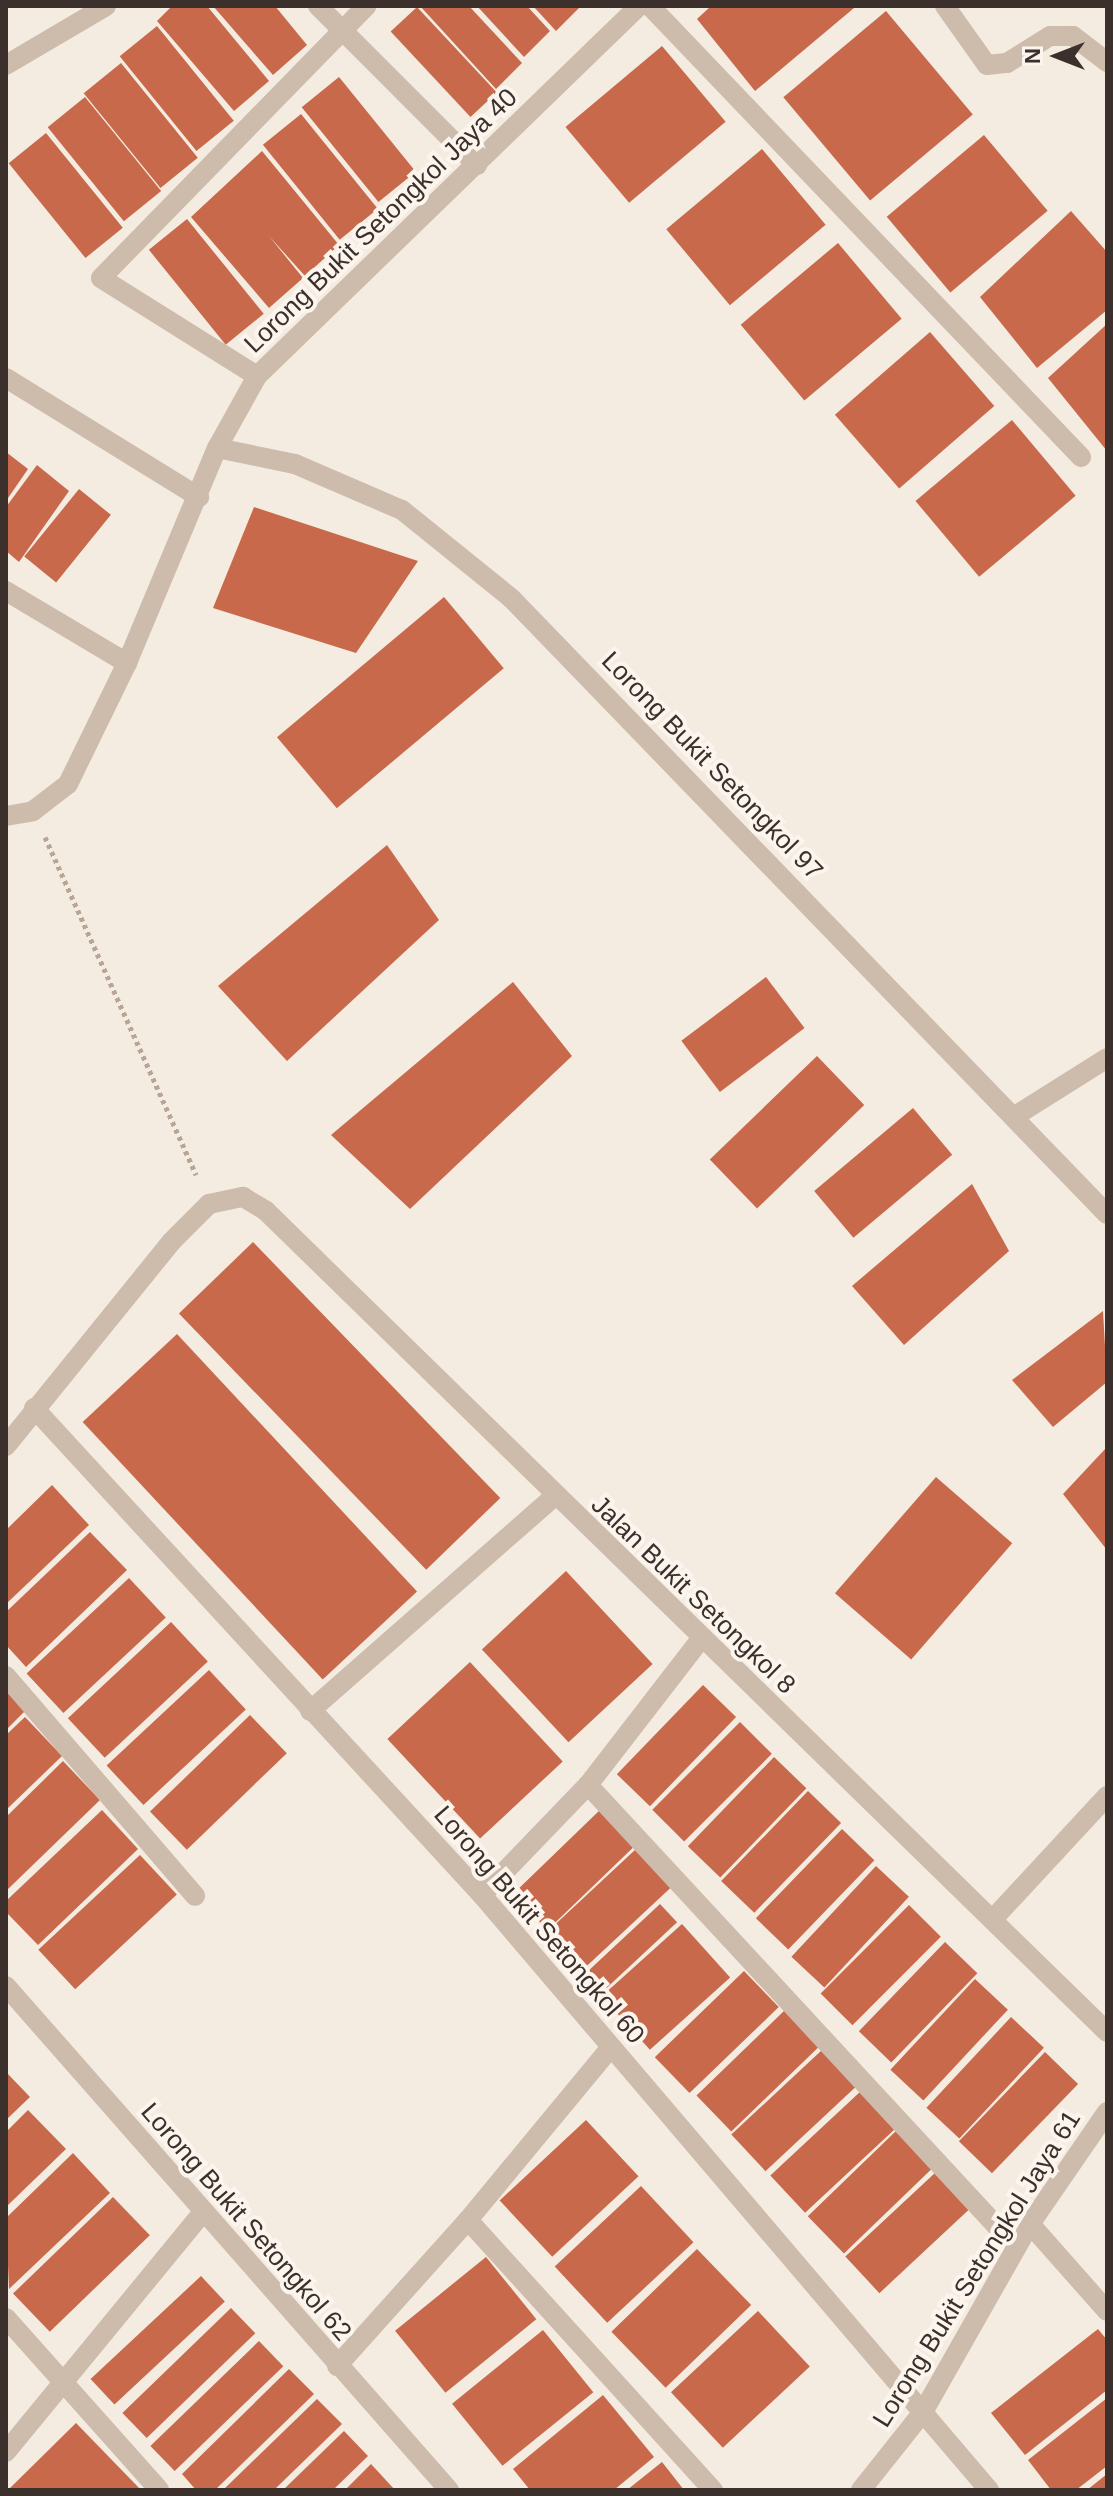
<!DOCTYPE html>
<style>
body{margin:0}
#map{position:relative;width:1113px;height:2496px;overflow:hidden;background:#f4ebe1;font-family:Arial,sans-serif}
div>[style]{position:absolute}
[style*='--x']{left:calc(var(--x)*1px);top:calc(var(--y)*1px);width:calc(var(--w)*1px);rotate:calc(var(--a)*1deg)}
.building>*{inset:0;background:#c8694b;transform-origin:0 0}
.path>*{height:5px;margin-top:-2.5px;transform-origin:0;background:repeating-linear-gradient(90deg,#b9a596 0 4px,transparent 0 8px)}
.lane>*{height:20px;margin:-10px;padding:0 10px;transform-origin:10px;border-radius:10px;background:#cdbbac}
.street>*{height:20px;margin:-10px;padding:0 10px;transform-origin:10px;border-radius:10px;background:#cdbbac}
span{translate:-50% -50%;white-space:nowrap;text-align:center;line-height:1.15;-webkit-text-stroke:8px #fbf5ee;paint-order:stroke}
.street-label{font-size:26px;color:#3b302b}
.frame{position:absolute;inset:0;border:8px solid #3b302b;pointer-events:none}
.north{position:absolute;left:1017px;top:16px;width:80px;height:80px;-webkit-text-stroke:6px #fbf5ee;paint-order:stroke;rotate:270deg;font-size:22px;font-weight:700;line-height:32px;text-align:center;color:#3b302b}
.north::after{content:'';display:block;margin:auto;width:28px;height:36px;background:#3b302b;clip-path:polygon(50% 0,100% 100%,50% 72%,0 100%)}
</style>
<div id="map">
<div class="building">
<div style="clip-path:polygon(172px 6px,207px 6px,269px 81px,234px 111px,157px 21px)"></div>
<div style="clip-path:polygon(213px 6px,275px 6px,307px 45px,273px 75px)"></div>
<div style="clip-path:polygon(420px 6px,469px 6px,522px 63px,496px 89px)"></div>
<div style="clip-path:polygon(477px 6px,527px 6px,550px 31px,524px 57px)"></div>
<div style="clip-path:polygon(533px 6px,581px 6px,556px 31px)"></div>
<div style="clip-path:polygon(711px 6px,852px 6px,854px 8px,755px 91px,697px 19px)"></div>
<div style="left:417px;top:7px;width:117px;height:36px;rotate:47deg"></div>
<div style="left:886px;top:11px;width:135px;height:134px;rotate:50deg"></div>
<div style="left:157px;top:26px;width:122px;height:48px;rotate:51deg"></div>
<div style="left:662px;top:46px;width:99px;height:126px;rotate:50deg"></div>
<div style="left:121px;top:63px;width:122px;height:48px;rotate:51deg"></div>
<div style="left:339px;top:77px;width:122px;height:48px;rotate:51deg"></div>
<div style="left:85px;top:97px;width:121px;height:48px;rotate:51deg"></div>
<div style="left:301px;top:114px;width:122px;height:49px;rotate:51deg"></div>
<div style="left:46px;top:133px;width:122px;height:48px;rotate:51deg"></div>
<div style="left:984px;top:135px;width:99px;height:127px;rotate:50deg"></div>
<div style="left:762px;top:149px;width:99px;height:125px;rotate:50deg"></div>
<div style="clip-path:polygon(262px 151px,339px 245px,305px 276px,269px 236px,303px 278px,269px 308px,191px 217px)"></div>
<div style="clip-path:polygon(1071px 211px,1107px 252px,1107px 310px,1037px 368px,980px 297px)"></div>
<div style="left:187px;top:219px;width:122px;height:49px;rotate:51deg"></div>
<div style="left:838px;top:243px;width:99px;height:127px;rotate:50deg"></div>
<div style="clip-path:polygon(1107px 324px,1107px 451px,1048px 378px)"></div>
<div style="left:930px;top:332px;width:98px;height:126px;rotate:49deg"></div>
<div style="left:1012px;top:420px;width:99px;height:126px;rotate:50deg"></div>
<div style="clip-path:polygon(6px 452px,28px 469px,6px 501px)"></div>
<div style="clip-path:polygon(37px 465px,69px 491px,19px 562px,6px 551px,6px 507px)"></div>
<div style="left:79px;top:489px;width:41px;height:87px;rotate:39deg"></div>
<div style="clip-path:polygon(254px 507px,418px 561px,356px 653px,213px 608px)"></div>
<div style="left:444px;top:597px;width:93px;height:218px;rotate:50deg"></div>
<div style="clip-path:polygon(387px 845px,439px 920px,287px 1061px,218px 986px)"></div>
<div style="left:766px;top:977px;width:64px;height:106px;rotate:53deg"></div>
<div style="clip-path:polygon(513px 982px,572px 1056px,410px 1209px,331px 1135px)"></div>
<div style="left:817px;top:1056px;width:68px;height:149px;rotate:46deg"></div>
<div style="left:913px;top:1108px;width:61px;height:129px;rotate:50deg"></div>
<div style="clip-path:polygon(972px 1184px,1009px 1251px,904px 1345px,852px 1286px)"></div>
<div style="left:253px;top:1242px;width:356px;height:103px;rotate:46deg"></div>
<div style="clip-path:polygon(1103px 1311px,1107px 1382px,1053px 1427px,1012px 1380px)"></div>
<div style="left:177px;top:1334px;width:352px;height:129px;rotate:47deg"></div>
<div style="clip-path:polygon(1107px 1447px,1107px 1550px,1063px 1494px)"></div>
<div style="left:936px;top:1477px;width:101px;height:154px;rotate:41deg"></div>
<div style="clip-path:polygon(52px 1485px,89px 1525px,6px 1604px,6px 1530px)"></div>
<div style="clip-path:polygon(90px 1532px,127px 1570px,26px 1667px,6px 1645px,6px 1612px)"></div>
<div style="left:566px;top:1571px;width:127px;height:115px;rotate:47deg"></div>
<div style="left:129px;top:1578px;width:54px;height:140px;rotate:47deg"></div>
<div style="left:171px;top:1622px;width:54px;height:141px;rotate:47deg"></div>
<div style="left:470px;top:1662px;width:136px;height:113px;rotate:47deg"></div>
<div style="left:209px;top:1670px;width:54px;height:140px;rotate:47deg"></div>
<div style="left:703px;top:1685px;width:46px;height:124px;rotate:44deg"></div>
<div style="clip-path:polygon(6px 1691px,25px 1711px,6px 1730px)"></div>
<div style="left:250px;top:1715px;width:53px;height:139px;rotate:46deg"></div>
<div style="clip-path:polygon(25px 1717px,62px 1756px,6px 1810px,6px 1735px)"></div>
<div style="left:740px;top:1722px;width:45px;height:124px;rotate:45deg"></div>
<div style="left:774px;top:1757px;width:45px;height:124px;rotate:44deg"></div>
<div style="clip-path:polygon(63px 1761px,100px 1800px,6px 1891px,6px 1817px)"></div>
<div style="left:808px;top:1791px;width:46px;height:125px;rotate:44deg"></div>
<div style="left:602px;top:1808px;width:50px;height:124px;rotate:46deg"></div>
<div style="clip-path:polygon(102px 1810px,138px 1849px,38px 1945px,6px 1912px,6px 1901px)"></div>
<div style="left:842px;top:1829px;width:45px;height:124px;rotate:44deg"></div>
<div style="left:636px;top:1849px;width:52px;height:125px;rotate:47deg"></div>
<div style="left:140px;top:1855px;width:54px;height:139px;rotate:47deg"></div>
<div style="left:876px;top:1866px;width:45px;height:124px;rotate:43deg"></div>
<div style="left:660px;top:1904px;width:25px;height:103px;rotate:47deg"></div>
<div style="left:909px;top:1905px;width:45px;height:125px;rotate:45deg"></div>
<div style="left:682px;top:1924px;width:72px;height:108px;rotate:48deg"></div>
<div style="left:945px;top:1942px;width:45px;height:124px;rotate:44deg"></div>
<div style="left:744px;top:1971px;width:50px;height:124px;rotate:46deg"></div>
<div style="left:975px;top:1979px;width:45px;height:124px;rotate:43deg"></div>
<div style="left:785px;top:2010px;width:50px;height:123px;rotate:46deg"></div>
<div style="left:1011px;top:2017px;width:45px;height:124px;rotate:43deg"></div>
<div style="left:822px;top:2050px;width:50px;height:124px;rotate:47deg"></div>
<div style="left:1045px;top:2052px;width:46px;height:124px;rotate:44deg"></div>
<div style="clip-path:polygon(6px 2072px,30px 2097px,6px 2120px)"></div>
<div style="left:861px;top:2091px;width:51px;height:124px;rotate:47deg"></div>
<div style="clip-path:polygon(28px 2110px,66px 2149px,6px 2207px,6px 2132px)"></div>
<div style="left:586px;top:2120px;width:77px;height:118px;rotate:47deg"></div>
<div style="left:897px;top:2130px;width:52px;height:124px;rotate:46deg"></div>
<div style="clip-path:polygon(73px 2153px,110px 2193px,9px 2289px,6px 2218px)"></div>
<div style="left:936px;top:2172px;width:50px;height:124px;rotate:47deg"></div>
<div style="left:641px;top:2186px;width:77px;height:118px;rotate:47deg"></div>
<div style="left:113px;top:2197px;width:53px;height:139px;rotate:46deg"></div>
<div style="left:697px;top:2249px;width:78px;height:119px;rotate:46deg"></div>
<div style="left:486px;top:2257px;width:80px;height:117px;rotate:51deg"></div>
<div style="left:201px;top:2276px;width:35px;height:151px;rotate:47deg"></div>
<div style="left:231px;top:2308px;width:35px;height:151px;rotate:46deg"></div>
<div style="left:758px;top:2311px;width:76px;height:119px;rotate:47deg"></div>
<div style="clip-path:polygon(1098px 2329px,1107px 2340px,1107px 2390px,1025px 2455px,991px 2413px)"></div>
<div style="left:543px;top:2330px;width:80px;height:117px;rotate:51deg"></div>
<div style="left:259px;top:2341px;width:35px;height:151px;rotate:46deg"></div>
<div style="clip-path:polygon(289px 2369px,314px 2394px,215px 2490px,196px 2490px,182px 2474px)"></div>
<div style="clip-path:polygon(603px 2395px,654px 2457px,614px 2490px,530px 2490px,513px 2469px)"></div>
<div style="clip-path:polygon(1107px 2398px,1107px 2466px,1076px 2490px,1051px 2490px,1028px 2460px)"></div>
<div style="clip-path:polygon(317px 2399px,342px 2424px,274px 2490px,223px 2490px)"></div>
<div style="clip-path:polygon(76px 2423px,141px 2490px,8px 2490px)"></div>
<div style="clip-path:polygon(344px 2431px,368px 2456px,333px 2490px,283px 2490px)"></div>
<div style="clip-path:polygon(662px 2462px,684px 2490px,627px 2490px)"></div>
<div style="clip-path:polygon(371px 2464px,395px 2490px,345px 2490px)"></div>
<div style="clip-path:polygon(1107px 2474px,1107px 2490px,1087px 2490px)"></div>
</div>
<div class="path">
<div style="--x:45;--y:837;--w:370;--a:65.9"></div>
</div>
<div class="lane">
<div style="--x:318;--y:6;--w:225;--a:45"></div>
<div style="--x:257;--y:376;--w:184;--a:-147.9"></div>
<div style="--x:101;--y:278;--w:380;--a:-45.7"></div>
<div style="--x:6;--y:591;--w:141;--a:30.8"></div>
<div style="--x:6;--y:1676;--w:290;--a:49.3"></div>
<div style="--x:310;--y:1711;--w:325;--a:-41.3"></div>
<div style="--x:588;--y:1785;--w:630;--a:47.19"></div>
<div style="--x:482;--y:1895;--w:153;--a:-46.1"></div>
<div style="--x:588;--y:1785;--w:185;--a:-52.3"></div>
<div style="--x:993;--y:1919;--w:168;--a:-47.2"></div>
<div style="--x:468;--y:2220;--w:365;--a:47.8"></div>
<div style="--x:1030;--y:2224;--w:116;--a:48.5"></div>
<div style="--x:6;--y:2318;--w:230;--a:48.3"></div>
<div style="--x:337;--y:2366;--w:196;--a:-48.1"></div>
<div style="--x:468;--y:2220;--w:224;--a:-50.4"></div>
<div style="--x:6;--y:2452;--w:310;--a:-50.6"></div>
</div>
<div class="street">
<div style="--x:650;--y:6;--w:624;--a:46.3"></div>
<div style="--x:945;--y:6;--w:72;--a:54.6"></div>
<div style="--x:987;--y:65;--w:20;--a:-6"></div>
<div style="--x:1007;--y:63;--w:51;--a:-32.1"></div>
<div style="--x:1050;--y:36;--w:23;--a:0"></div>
<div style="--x:1073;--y:36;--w:43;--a:37.4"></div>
<div style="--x:6;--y:65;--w:116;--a:-30.5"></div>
<div style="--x:6;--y:378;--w:227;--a:31.7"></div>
<div style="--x:217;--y:448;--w:80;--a:11.6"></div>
<div style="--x:295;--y:464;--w:116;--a:23.3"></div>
<div style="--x:402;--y:510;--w:140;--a:38.9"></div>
<div style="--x:511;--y:598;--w:857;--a:45.95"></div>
<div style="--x:6;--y:816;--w:27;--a:-10"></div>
<div style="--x:33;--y:811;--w:44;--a:-37.6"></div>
<div style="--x:68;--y:784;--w:135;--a:-64"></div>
<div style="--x:127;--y:663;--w:233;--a:-67.3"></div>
<div style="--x:217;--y:448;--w:82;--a:-60.9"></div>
<div style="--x:257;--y:376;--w:532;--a:-44.09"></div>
<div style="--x:1015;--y:1116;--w:109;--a:-32.2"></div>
<div style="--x:34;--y:1408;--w:662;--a:47.39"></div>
<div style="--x:482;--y:1895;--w:782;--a:49.57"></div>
<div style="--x:6;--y:1446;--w:262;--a:-51"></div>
<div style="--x:171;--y:1242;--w:54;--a:-45"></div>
<div style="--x:209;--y:1204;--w:35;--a:-12"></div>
<div style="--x:243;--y:1197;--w:27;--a:31"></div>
<div style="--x:266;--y:1211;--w:1175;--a:44.31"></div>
<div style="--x:6;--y:1986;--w:671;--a:48.69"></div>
<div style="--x:861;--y:2490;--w:100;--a:-51.5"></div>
<div style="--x:923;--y:2412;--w:216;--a:-60.4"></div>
<div style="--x:1030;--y:2224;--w:136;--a:-55.5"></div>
</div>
<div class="street-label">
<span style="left:381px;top:221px;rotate:-44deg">Lorong Bukit Setongkol Jaya 40</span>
<span style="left:712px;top:766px;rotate:46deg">Lorong Bukit Setongkol 97</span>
<span style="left:693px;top:1595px;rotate:44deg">Jalan Bukit Setongkol 8</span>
<span style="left:539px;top:1925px;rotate:49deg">Lorong Bukit Setongkol 60</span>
<span style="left:246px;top:2222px;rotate:49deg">Lorong Bukit Setongkol 62</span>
<span style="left:977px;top:2269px;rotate:-58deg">Lorong Bukit Setongkol Jaya 61</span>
</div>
<div class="frame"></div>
<div class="north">N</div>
</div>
